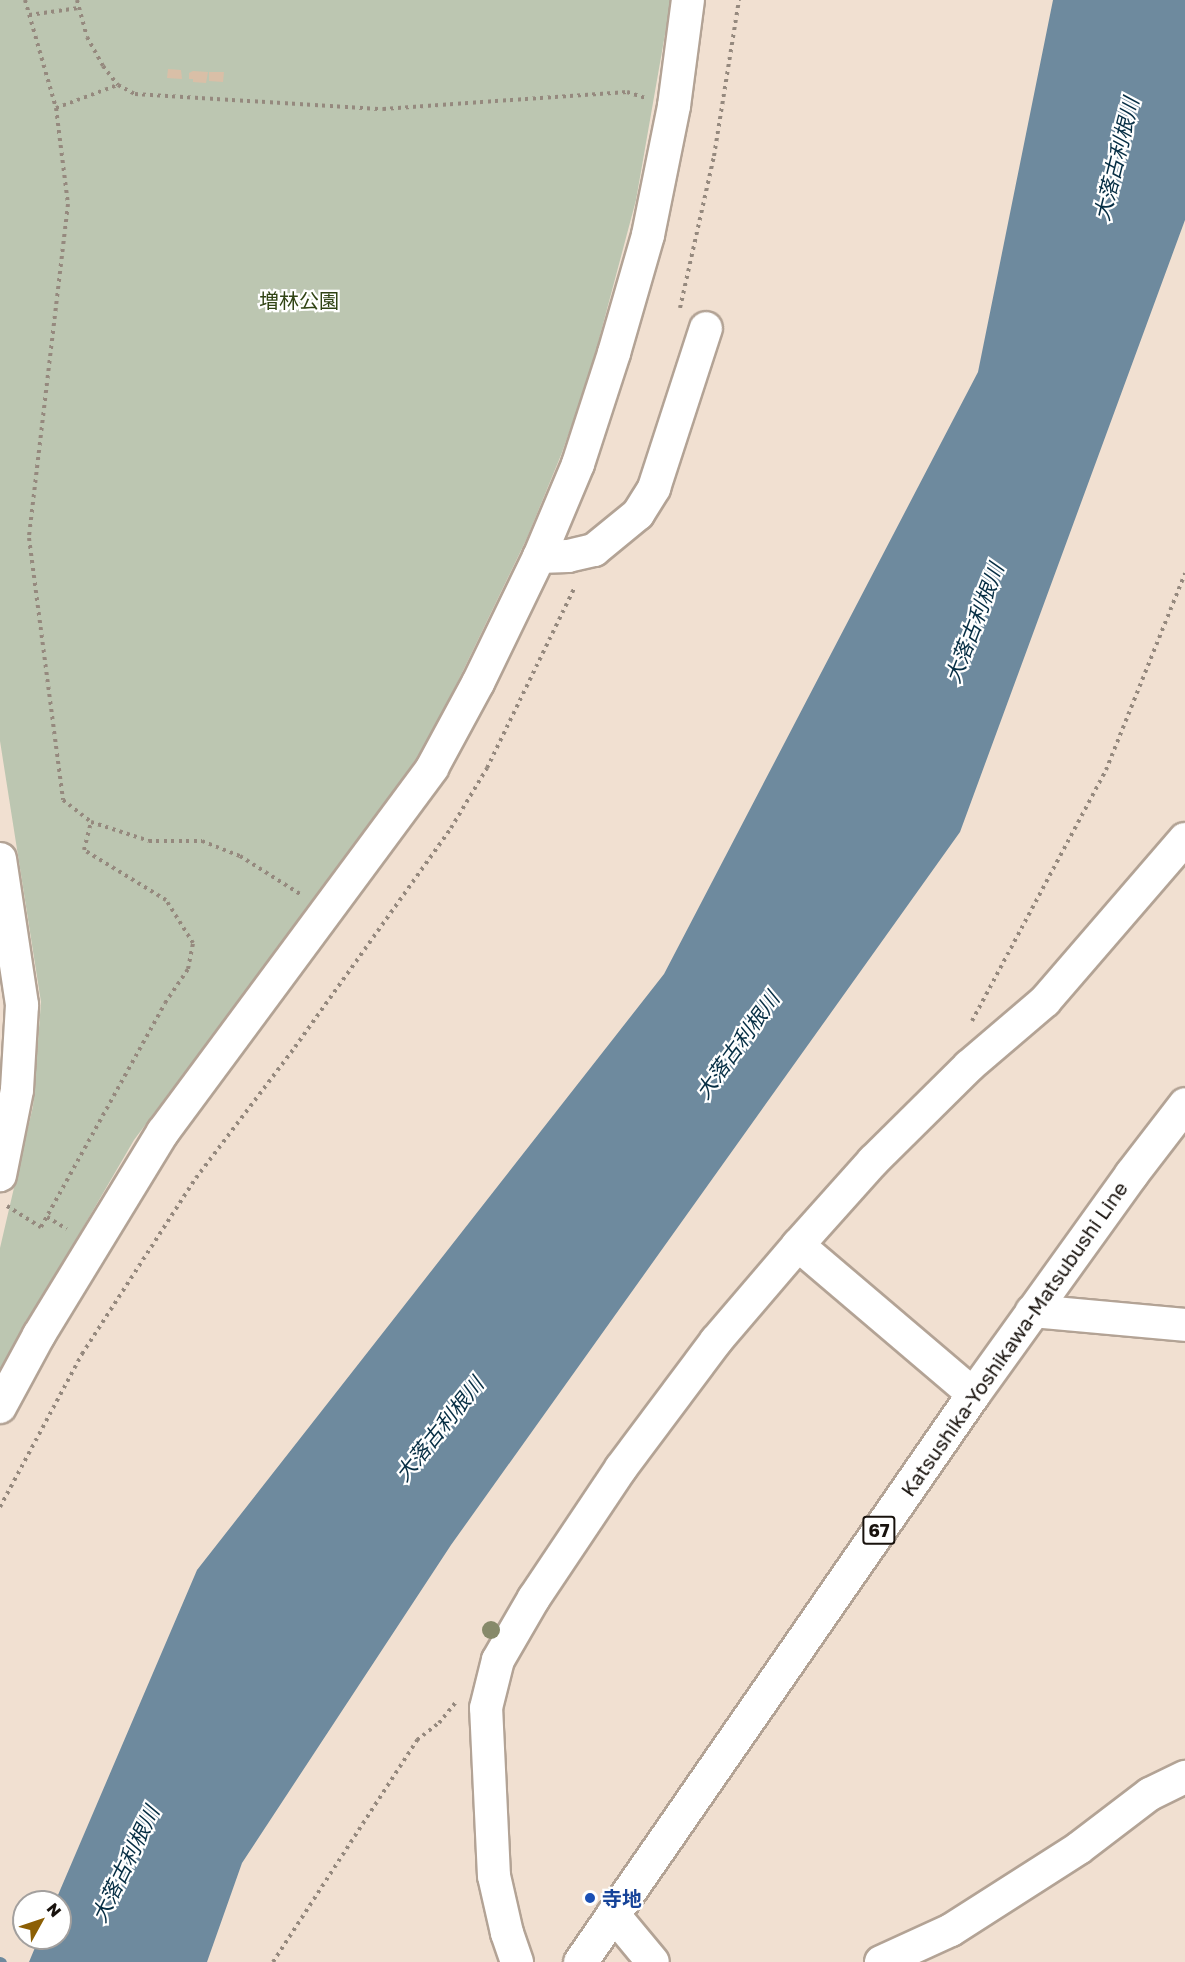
<!DOCTYPE html>
<meta charset="utf-8">
<style>
body{margin:0}
#map{position:relative;width:1185px;height:1962px;overflow:hidden;background:#f1e0d1;font-family:"Golos Text","Noto Sans JP",sans-serif}
div>[style]{position:absolute}
[style*='--x']{left:calc(var(--x)*1px);top:calc(var(--y)*1px);width:calc(var(--w)*1px);rotate:calc(var(--a)*1deg)}
.green>*{inset:0;background:#bcc6b1}
.water>*{inset:0;background:#6e8a9e}
.stream>*{height:9px;margin:-4.5px;padding:0 4.5px;transform-origin:4.5px;border-radius:4.5px;background:#6e8a9e}
.building>*{inset:0;background:#d9bfa7}
.path>*{height:4px;margin-top:-2px;transform-origin:0;background:repeating-linear-gradient(90deg,#95897e 0 3px,transparent 0 7.5px)}
.roads{filter:drop-shadow(2px 0 #b3a395) drop-shadow(-2px 0 #b3a395) drop-shadow(0 2px #b3a395) drop-shadow(0 -2px #b3a395)}
.minor>*{height:32px;margin:-16px;padding:0 16px;transform-origin:16px;border-radius:16px;background:#fff}
.major>*{height:33px;margin:-16.5px;padding:0 16.5px;transform-origin:16.5px;border-radius:16.5px;background:#fff}
.trees>*{width:18px;height:18px;margin:-9px;border-radius:50%;background:#878a6a}
.dots>*{width:16px;height:16px;translate:-50% -50%;box-sizing:border-box;border:3px solid #fff;border-radius:50%}
span{translate:-50% -50%;white-space:nowrap;text-align:center;line-height:1.15;-webkit-text-stroke:4.5px #fff;paint-order:stroke}
.shield-label span{padding:2px 4px;background:#fff;border:2px solid;border-radius:4px;-webkit-text-stroke-width:0}
.shield-label{font-size:18px;color:#18120d;font-weight:700}
.park-label{font-size:20px;color:#314415}
.street-label{font-size:20px;color:#18120d}
.transit-label{font-size:20px;color:#164399;font-weight:700}
.left{translate:0 -50%;text-align:left}
.water-label{font-size:21px;color:#052d43;font-style:italic}
.north{position:absolute;left:12px;top:1890px;width:60px;height:60px;box-sizing:border-box;background:#fff;border:2px solid #a3a09e;border-radius:50%;rotate:50deg;font-size:16px;font-weight:700;line-height:24px;text-align:center;color:#18120d}
.north::after{content:'';display:block;margin:auto;width:21px;height:27px;background:#8c5f04;clip-path:polygon(50% 0,100% 100%,50% 72%,0 100%)}
</style>
<div id="map">
<div class="green">
<div style="clip-path:polygon(0 0,671px 0,636px 200px,589px 377px,561px 455px,527px 538px,435px 729px,398px 787px,134px 1140px,0 1370px,0 1248px,33px 1106px,41px 1002px,0 741px)"></div>
</div>
<div class="water">
<div style="clip-path:polygon(1053px 0,1185px 0,1185px 220px,960px 832px,451px 1545px,242px 1863px,207px 1962px,29px 1962px,39px 1938px,60px 1938px,60px 1902px,55px 1902px,197px 1570px,664px 974px,978px 372px)"></div>
</div>
<div class="stream">
<div style="--x:0;--y:1961;--w:2;--a:27"></div>
</div>
<div class="building">
<div style="clip-path:polygon(168px 69px,181px 70px,182px 79px,167px 78px)"></div>
<div style="clip-path:polygon(193px 71px,208px 72px,206px 83px,193px 82px,193px 79px,189px 79px,189px 73px)"></div>
<div style="clip-path:polygon(209px 72px,224px 72px,223px 82px,209px 81px)"></div>
</div>
<div class="path">
<div style="--x:25;--y:0;--w:112;--a:74"></div>
<div style="--x:56;--y:108;--w:66;--a:-20.4"></div>
<div style="--x:77;--y:0;--w:38;--a:75"></div>
<div style="--x:87;--y:37;--w:33;--a:61"></div>
<div style="--x:103;--y:66;--w:24;--a:52"></div>
<div style="--x:118;--y:85;--w:19;--a:28"></div>
<div style="--x:135;--y:94;--w:248;--a:3.5"></div>
<div style="--x:383;--y:109;--w:245;--a:-4"></div>
<div style="--x:627;--y:92;--w:19;--a:18"></div>
<div style="--x:29;--y:15;--w:50;--a:-8"></div>
<div style="--x:56;--y:108;--w:97;--a:82.9"></div>
<div style="--x:68;--y:204;--w:336;--a:96.7"></div>
<div style="--x:29;--y:538;--w:264;--a:82.6"></div>
<div style="--x:63;--y:800;--w:36;--a:38"></div>
<div style="--x:91;--y:822;--w:61;--a:18.1"></div>
<div style="--x:149;--y:841;--w:53;--a:0"></div>
<div style="--x:202;--y:841;--w:41;--a:21.5"></div>
<div style="--x:240;--y:856;--w:71;--a:32.3"></div>
<div style="--x:680;--y:308;--w:156;--a:-77.4"></div>
<div style="--x:714;--y:156;--w:158;--a:-80.9"></div>
<div style="--x:972;--y:1021;--w:285;--a:-61.9"></div>
<div style="--x:1106;--y:770;--w:212;--a:-68.1"></div>
<div style="--x:7;--y:1206;--w:40;--a:32"></div>
<div style="--x:41;--y:1227;--w:256;--a:-61"></div>
<div style="--x:165;--y:1003;--w:41;--a:-55.9"></div>
<div style="--x:188;--y:969;--w:26;--a:-79"></div>
<div style="--x:193;--y:943;--w:51;--a:-122.1"></div>
<div style="--x:166;--y:900;--w:96;--a:-148.6"></div>
<div style="--x:84;--y:850;--w:29;--a:-76"></div>
<div style="--x:47;--y:1217;--w:23;--a:31"></div>
<div style="--x:0;--y:1507;--w:174;--a:-61.8"></div>
<div style="--x:82;--y:1354;--w:210;--a:-57.1"></div>
<div style="--x:196;--y:1178;--w:164;--a:-52.9"></div>
<div style="--x:295;--y:1047;--w:269;--a:-54.5"></div>
<div style="--x:451;--y:828;--w:70;--a:-59"></div>
<div style="--x:487;--y:768;--w:201;--a:-64.1"></div>
<div style="--x:273;--y:1962;--w:265;--a:-57"></div>
<div style="--x:417;--y:1740;--w:28;--a:-38"></div>
<div style="--x:439;--y:1723;--w:26;--a:-51"></div>
</div>
<div class="roads">
<div class="minor">
<div style="--x:539;--y:557;--w:29;--a:-2"></div>
<div style="--x:568;--y:556;--w:27;--a:-13"></div>
<div style="--x:594;--y:550;--w:57;--a:-39.3"></div>
<div style="--x:638;--y:514;--w:31;--a:-58"></div>
<div style="--x:654;--y:488;--w:168;--a:-72"></div>
<div style="--x:0;--y:859;--w:148;--a:81.4"></div>
<div style="--x:22;--y:1005;--w:85;--a:93.4"></div>
<div style="--x:17;--y:1090;--w:87;--a:101.3"></div>
<div style="--x:798;--y:1245;--w:230;--a:40.4"></div>
<div style="--x:1032;--y:1311;--w:154;--a:5.2"></div>
<div style="--x:0;--y:1407;--w:82;--a:-61.6"></div>
<div style="--x:39;--y:1335;--w:238;--a:-58.6"></div>
<div style="--x:163;--y:1132;--w:453;--a:-53.5"></div>
<div style="--x:432;--y:768;--w:97;--a:-61.6"></div>
<div style="--x:478;--y:683;--w:140;--a:-64.2"></div>
<div style="--x:539;--y:557;--w:101;--a:-67.2"></div>
<div style="--x:578;--y:464;--w:117;--a:-72"></div>
<div style="--x:614;--y:353;--w:123;--a:-73.9"></div>
<div style="--x:648;--y:235;--w:132;--a:-78.6"></div>
<div style="--x:674;--y:106;--w:107;--a:-82.5"></div>
<div style="--x:613;--y:1914;--w:62;--a:50.2"></div>
<div style="--x:517;--y:1962;--w:31;--a:-109"></div>
<div style="--x:507;--y:1933;--w:58;--a:-102.8"></div>
<div style="--x:494;--y:1876;--w:168;--a:-92.7"></div>
<div style="--x:486;--y:1708;--w:49;--a:-76"></div>
<div style="--x:498;--y:1660;--w:72;--a:-59.9"></div>
<div style="--x:534;--y:1598;--w:156;--a:-56.2"></div>
<div style="--x:621;--y:1468;--w:159;--a:-53.2"></div>
<div style="--x:716;--y:1341;--w:126;--a:-49.5"></div>
<div style="--x:798;--y:1245;--w:113;--a:-48.2"></div>
<div style="--x:873;--y:1161;--w:135;--a:-44.7"></div>
<div style="--x:969;--y:1066;--w:100;--a:-40.5"></div>
<div style="--x:1045;--y:1001;--w:214;--a:-49.2"></div>
<div style="--x:881;--y:1962;--w:77;--a:-24.6"></div>
<div style="--x:951;--y:1930;--w:152;--a:-32.6"></div>
<div style="--x:1079;--y:1848;--w:89;--a:-37.3"></div>
<div style="--x:1150;--y:1794;--w:39;--a:-26"></div>
</div>
<div class="major">
<div style="--x:580;--y:1962;--w:691;--a:-55.32"></div>
<div style="--x:973;--y:1394;--w:271;--a:-54.3"></div>
<div style="--x:1131;--y:1174;--w:88;--a:-52.4"></div>
</div>
</div>
<div class="trees">
<div style="left:491px;top:1630px"></div>
</div>
<div class="dots">
<div style="left:590px;top:1898px;background:#1a4fb4"></div>
</div>
<div class="shield-label">
<span style="left:879px;top:1530px">67</span>
</div>
<div class="park-label">
<span style="left:299px;top:300px">増林公園</span>
</div>
<div class="street-label">
<span style="left:1014px;top:1339px;rotate:-55deg">Katsushika-Yoshikawa-Matsubushi Line</span>
</div>
<div class="transit-label">
<span class="left" style="left:602px;top:1898px">寺地</span>
</div>
<div class="water-label">
<span style="left:1116px;top:159px;rotate:-76deg">大落古利根川</span>
<span style="left:974px;top:623px;rotate:-69deg">大落古利根川</span>
<span style="left:737px;top:1045px;rotate:-54deg">大落古利根川</span>
<span style="left:439px;top:1429px;rotate:-51deg">大落古利根川</span>
<span style="left:125px;top:1864px;rotate:-64deg">大落古利根川</span>
</div>
<div class="north">N</div>
</div>
